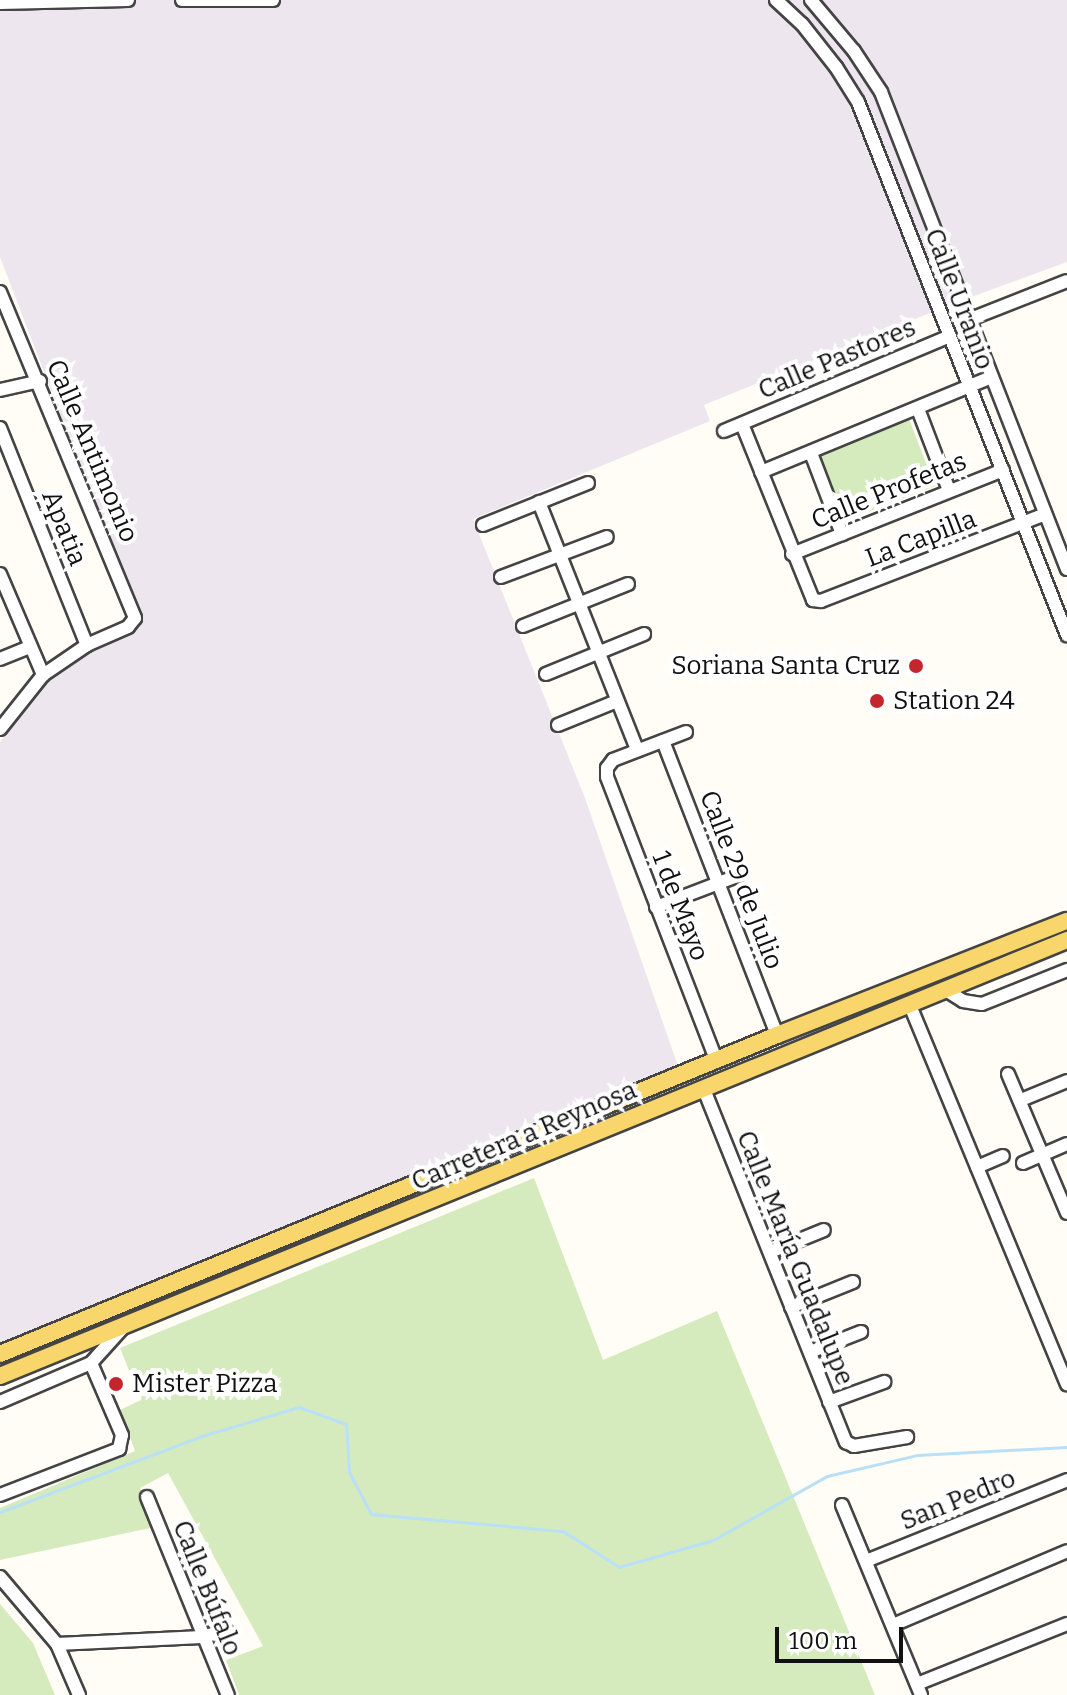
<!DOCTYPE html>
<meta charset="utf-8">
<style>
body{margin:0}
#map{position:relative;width:1067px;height:1695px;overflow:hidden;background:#fffdf5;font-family:Bitter,serif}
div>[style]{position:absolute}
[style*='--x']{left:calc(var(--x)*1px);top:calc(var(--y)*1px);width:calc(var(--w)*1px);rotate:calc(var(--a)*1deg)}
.industrial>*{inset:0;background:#eee6ef}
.green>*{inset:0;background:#d5ebbd;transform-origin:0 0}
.stream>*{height:3px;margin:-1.5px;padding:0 1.5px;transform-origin:1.5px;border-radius:1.5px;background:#b9e0f7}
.roads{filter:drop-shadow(2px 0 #444) drop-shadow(-2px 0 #444) drop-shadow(0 2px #444) drop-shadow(0 -2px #444)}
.minor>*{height:12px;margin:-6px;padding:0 6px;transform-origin:6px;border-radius:6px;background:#fff}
.major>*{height:16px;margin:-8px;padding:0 8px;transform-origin:8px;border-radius:8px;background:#f9d66b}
.dots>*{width:22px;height:22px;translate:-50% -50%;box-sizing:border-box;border:4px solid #fff;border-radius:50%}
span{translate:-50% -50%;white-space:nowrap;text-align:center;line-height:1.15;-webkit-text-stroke:8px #fff;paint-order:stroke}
.street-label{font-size:26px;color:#111}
.poi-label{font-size:26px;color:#111}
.right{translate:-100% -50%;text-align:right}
.left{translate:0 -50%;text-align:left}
.scale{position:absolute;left:775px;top:1627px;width:128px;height:36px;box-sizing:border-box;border:4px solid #111;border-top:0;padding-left:10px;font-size:24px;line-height:28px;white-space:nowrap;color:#111;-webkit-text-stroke:6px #fff;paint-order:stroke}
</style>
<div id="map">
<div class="industrial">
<div style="clip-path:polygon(0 0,1067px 0,1067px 262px,952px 304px,704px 405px,710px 421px,473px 519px,585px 798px,679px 1069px,0 1344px,0 742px,50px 678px,138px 617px,0 257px)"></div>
</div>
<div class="green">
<div style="left:909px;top:419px;width:72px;height:97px;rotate:69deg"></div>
<div style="clip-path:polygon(534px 1178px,603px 1360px,717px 1311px,875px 1695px,239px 1695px,226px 1660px,263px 1646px,168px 1473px,140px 1488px,155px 1527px,0 1560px,0 1508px,135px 1451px,120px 1410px,141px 1400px,120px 1348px)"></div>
<div style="clip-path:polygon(0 1604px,33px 1643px,55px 1695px,0 1695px)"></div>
</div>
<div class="stream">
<div style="--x:0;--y:1512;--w:219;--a:-20.6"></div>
<div style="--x:205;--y:1435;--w:98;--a:-16.6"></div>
<div style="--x:299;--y:1407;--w:50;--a:19.9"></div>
<div style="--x:346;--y:1424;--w:48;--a:86.4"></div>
<div style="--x:349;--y:1472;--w:47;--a:62.4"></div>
<div style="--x:371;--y:1514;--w:193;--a:5.1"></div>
<div style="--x:563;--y:1531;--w:67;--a:32.7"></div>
<div style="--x:619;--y:1567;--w:98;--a:-16"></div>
<div style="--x:713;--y:1540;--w:131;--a:-29.3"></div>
<div style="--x:827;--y:1476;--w:92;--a:-13.1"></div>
<div style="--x:917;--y:1455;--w:150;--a:-3.1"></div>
</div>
<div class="roads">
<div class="minor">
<div style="--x:182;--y:0;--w:91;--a:0"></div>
<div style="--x:776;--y:0;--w:35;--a:43"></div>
<div style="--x:802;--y:24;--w:55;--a:51.7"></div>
<div style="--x:836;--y:67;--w:41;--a:57.8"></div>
<div style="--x:858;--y:102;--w:573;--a:68.59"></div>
<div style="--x:811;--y:0;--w:67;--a:49.9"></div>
<div style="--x:854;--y:51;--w:49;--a:56.6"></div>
<div style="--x:881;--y:92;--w:512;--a:68.7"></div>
<div style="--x:0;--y:3;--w:128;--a:-1.3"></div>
<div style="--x:0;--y:292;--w:353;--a:67.5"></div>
<div style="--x:135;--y:618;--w:11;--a:128"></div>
<div style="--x:128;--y:627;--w:45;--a:156.3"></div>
<div style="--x:87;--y:645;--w:53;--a:145.7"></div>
<div style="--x:43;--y:675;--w:69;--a:128.5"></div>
<div style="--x:968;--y:320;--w:106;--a:-21.5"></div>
<div style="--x:0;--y:390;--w:41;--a:-12.7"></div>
<div style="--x:918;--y:409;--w:87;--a:69.1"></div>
<div style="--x:742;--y:424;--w:190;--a:68"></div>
<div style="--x:813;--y:600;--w:8;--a:7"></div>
<div style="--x:821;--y:601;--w:240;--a:-21.2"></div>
<div style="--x:0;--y:428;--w:234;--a:68.2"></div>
<div style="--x:724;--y:431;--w:245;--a:-22.8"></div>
<div style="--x:811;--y:453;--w:87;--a:69.1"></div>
<div style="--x:761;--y:472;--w:249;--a:-22.4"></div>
<div style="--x:539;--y:502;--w:267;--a:68.4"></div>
<div style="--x:483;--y:525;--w:113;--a:-21.8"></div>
<div style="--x:792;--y:554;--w:227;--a:-21.7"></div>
<div style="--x:0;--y:574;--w:110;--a:66.9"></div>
<div style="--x:501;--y:577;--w:113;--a:-20.7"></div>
<div style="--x:523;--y:626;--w:113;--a:-21.8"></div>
<div style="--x:0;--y:659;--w:31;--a:-22"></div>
<div style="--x:546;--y:674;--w:106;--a:-22.2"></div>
<div style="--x:558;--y:725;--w:64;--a:-22.1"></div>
<div style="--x:686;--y:732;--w:78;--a:159"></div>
<div style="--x:613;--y:760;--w:10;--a:127"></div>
<div style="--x:607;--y:768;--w:9;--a:90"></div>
<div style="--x:607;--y:777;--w:303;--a:68.9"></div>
<div style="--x:663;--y:741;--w:315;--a:68.8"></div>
<div style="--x:656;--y:907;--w:87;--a:-20.9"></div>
<div style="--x:944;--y:989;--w:22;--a:32"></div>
<div style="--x:963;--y:1001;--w:19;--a:9"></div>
<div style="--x:982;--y:1004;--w:92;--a:-21.8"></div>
<div style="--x:909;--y:1003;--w:413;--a:67.5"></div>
<div style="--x:1008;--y:1074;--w:151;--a:67"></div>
<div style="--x:703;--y:1087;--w:383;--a:68.1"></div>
<div style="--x:846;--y:1442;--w:9;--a:27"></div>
<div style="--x:854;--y:1446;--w:54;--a:-9.6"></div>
<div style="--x:1021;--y:1100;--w:50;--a:-22.4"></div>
<div style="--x:1023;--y:1163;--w:48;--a:-23.4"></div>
<div style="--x:977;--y:1167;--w:28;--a:-23"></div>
<div style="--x:770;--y:1252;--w:58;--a:-22.2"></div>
<div style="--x:791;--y:1307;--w:67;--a:-22"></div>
<div style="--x:810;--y:1352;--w:55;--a:-21.4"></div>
<div style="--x:0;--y:1402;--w:99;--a:-23.2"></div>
<div style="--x:91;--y:1363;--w:54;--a:-48"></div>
<div style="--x:829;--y:1402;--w:59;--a:-20"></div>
<div style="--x:0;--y:1495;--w:128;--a:-21.1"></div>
<div style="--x:119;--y:1449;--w:14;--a:-78"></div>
<div style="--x:122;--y:1435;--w:78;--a:-113.3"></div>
<div style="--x:147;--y:1497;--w:214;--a:67.8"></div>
<div style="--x:842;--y:1505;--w:206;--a:67.4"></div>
<div style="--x:866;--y:1561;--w:217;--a:-21.9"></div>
<div style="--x:0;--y:1577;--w:88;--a:49.6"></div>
<div style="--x:57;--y:1644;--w:56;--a:66.7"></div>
<div style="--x:893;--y:1625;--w:189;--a:-23"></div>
<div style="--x:57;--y:1644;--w:145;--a:-2.8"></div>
<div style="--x:202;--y:1637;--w:25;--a:-16"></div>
<div style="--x:917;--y:1684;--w:162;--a:-21.8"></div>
</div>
<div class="major">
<div style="--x:0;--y:1354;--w:840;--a:-22.32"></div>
<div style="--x:777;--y:1035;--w:312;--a:-21.5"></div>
<div style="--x:0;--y:1376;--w:1153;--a:-22.23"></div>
</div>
</div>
<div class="dots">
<div style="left:916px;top:666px;background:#c4262e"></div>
<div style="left:877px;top:701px;background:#c4262e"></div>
<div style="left:116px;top:1384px;background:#c4262e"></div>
</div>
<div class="street-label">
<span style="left:959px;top:299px;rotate:69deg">Calle Uranio</span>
<span style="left:837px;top:359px;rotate:-23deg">Calle Pastores</span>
<span style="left:92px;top:451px;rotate:67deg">Calle Antimonio</span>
<span style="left:889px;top:491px;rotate:-22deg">Calle Profetas</span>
<span style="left:64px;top:528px;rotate:68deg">Apatia</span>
<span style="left:921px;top:539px;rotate:-21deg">La Capilla</span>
<span style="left:741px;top:880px;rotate:69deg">Calle 29 de Julio</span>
<span style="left:680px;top:906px;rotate:69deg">1 de Mayo</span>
<span style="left:524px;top:1136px;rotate:-23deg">Carretera a Reynosa</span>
<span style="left:795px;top:1258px;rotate:68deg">Calle María Guadalupe</span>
<span style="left:958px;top:1500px;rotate:-22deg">San Pedro</span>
<span style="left:207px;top:1588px;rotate:68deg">Calle Búfalo</span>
</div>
<div class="poi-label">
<span class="right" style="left:900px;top:666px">Soriana Santa Cruz</span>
<span class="left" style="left:893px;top:701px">Station 24</span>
<span class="left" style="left:132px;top:1384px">Mister Pizza</span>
</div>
<div class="scale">100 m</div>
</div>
